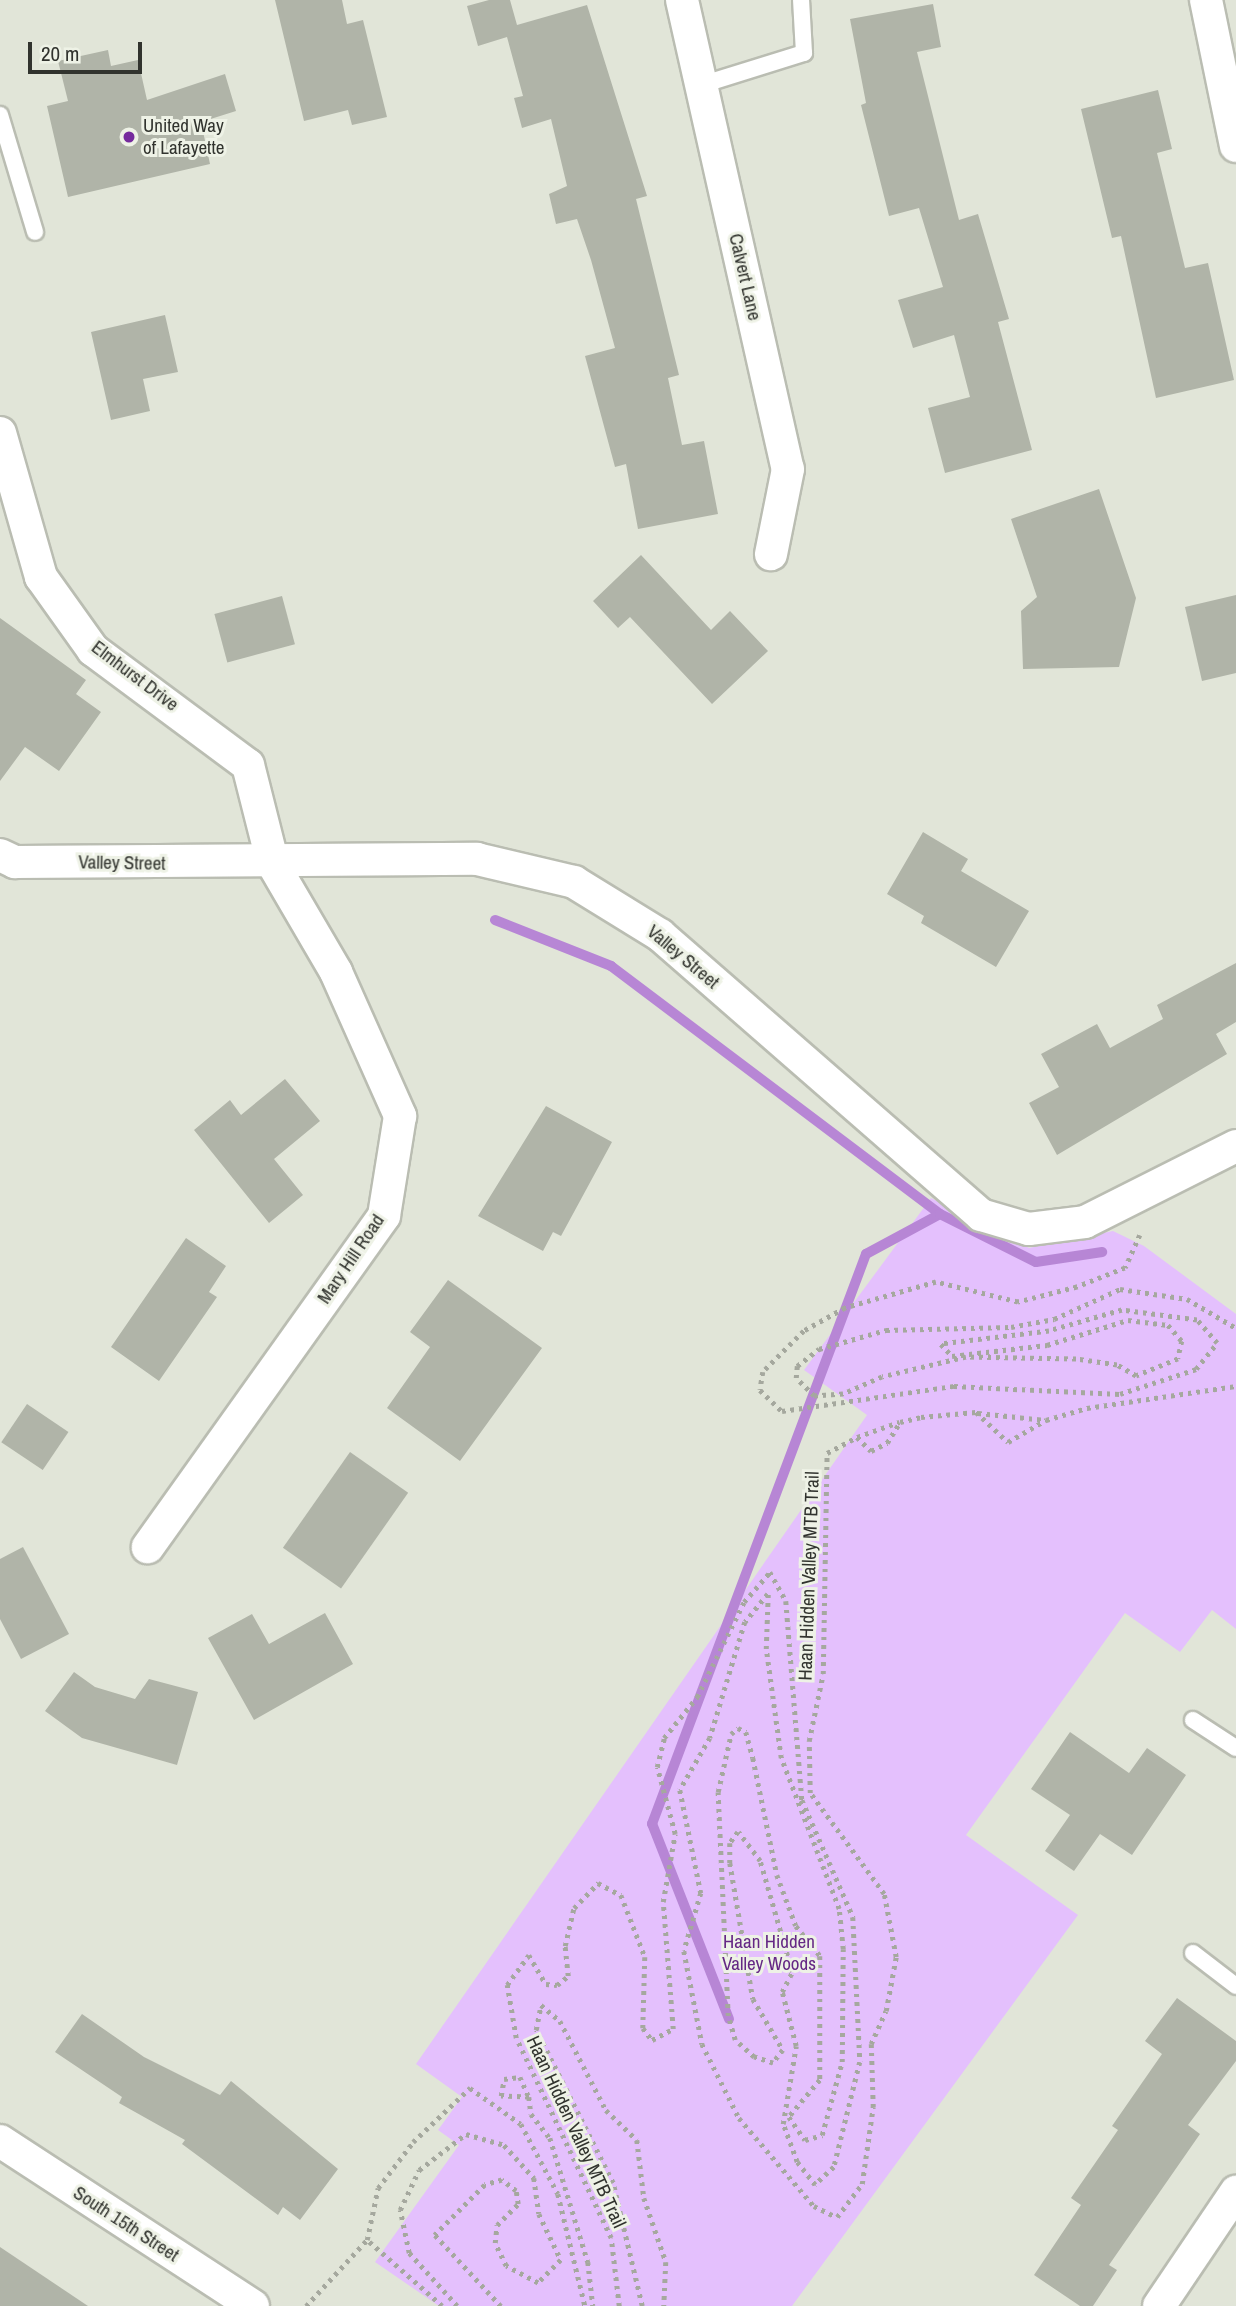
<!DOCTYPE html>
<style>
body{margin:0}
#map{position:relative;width:1236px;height:2306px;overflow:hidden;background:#e1e5d8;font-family:"Archivo Narrow",sans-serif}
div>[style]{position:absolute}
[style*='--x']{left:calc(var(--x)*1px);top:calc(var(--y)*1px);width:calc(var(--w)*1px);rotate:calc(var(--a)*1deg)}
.green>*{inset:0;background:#e4c0fd}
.stream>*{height:10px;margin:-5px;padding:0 5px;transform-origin:5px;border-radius:5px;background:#b786d5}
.building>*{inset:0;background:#b0b4a8;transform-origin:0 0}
.path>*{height:4.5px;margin-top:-2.25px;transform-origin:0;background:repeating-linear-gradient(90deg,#a5a89e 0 3.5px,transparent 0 8.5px)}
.roads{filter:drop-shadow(2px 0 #babdb2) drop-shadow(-2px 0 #babdb2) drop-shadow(0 2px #babdb2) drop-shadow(0 -2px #babdb2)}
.service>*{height:16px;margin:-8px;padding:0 8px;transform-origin:8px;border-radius:8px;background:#fff}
.minor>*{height:32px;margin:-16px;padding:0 16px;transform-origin:16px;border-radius:16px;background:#fff}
.dots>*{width:19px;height:19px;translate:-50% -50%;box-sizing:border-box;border:4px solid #eef2e6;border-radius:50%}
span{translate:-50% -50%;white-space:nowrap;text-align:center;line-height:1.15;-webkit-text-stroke:6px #eef2e6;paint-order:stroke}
.poi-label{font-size:19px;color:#31332e}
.left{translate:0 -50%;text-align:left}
.street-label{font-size:19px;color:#31332e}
.park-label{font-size:19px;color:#652885}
.scale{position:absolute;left:28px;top:42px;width:114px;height:32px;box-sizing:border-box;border:4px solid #31332e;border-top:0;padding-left:9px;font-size:21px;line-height:24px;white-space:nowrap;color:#31332e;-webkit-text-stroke:5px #eef2e6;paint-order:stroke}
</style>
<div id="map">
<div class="green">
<div style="clip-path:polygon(931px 1198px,1029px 1248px,1113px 1231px,1144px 1246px,1236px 1314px,1236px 1629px,1212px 1610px,1180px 1652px,1125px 1613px,966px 1835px,1078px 1915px,792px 2306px,439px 2306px,375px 2262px,459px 2145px,438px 2130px,462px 2097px,416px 2064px,867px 1415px,804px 1370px)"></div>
</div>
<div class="stream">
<div style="--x:495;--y:920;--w:125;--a:21.6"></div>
<div style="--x:611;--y:966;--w:412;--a:37"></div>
<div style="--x:729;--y:2019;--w:210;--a:-111.5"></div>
<div style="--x:652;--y:1824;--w:609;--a:-69.42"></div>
<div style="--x:866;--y:1254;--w:84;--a:-28.4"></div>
<div style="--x:940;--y:1214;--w:107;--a:26.6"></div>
<div style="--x:1036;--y:1262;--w:67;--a:-8.6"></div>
</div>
<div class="building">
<div style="clip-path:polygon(275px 0,342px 0,347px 24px,363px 20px,387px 117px,352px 125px,348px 110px,304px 121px)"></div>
<div style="clip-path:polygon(489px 0,510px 0,517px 25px,587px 5px,647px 196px,636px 199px,679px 375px,668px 378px,682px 445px,704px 441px,718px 514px,638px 529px,626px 464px,615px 467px,585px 356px,615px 348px,591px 260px,577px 219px,556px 224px,549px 194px,567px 186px,551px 119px,522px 128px,514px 98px,523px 96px,507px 37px,478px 46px,467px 6px)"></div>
<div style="clip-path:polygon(933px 4px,941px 47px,917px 52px,959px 220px,978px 214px,1009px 319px,998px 322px,1032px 450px,945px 473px,928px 408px,970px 397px,954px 335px,913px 348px,898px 300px,943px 287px,919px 208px,889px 216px,861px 105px,866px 103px,850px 19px)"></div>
<div style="clip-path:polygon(108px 50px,111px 66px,138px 60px,147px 100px,225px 74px,236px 111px,201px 122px,210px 164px,68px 197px,47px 106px,68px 101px,58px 61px)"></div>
<div style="clip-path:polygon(1158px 90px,1172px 149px,1157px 153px,1185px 268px,1208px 263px,1234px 380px,1156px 398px,1121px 236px,1112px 238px,1081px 109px)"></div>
<div style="clip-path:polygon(165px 315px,178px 372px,143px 379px,150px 411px,111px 420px,91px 332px)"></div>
<div style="clip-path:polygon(1099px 489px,1136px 598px,1119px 667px,1023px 669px,1021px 611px,1037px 597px,1011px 519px)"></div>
<div style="clip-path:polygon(641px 555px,711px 630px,730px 611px,768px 651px,712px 704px,630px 617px,618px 628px,593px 601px)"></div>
<div style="clip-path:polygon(1236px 595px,1236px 673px,1202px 681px,1185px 607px)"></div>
<div style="left:282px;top:596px;width:50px;height:70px;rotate:75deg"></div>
<div style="clip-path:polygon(0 618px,86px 680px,76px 694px,101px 712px,59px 771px,25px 747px,0 781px)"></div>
<div style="clip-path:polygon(923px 832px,968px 859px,961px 871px,1029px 911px,996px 967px,921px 923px,924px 916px,887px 894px)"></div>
<div style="clip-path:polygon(1236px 963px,1236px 1022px,1216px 1034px,1227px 1054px,1057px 1155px,1029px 1103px,1059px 1087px,1041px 1054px,1097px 1024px,1110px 1048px,1163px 1019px,1157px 1005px)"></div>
<div style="clip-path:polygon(285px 1079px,320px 1121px,274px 1159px,303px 1195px,269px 1223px,194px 1130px,230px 1100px,241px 1115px)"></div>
<div style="clip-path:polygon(546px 1106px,612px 1142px,561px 1236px,553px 1232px,543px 1251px,478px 1216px)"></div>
<div style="clip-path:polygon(186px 1238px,226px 1266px,209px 1292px,217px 1297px,159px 1381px,111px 1347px)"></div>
<div style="clip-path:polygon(448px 1280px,542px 1348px,460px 1461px,387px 1408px,430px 1347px,410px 1332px)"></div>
<div style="left:27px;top:1404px;width:50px;height:46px;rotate:34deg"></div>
<div style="left:350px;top:1452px;width:71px;height:117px;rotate:35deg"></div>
<div style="clip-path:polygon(23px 1547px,69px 1634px,21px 1659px,0 1619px,0 1559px)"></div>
<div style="clip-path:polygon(325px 1613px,353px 1664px,254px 1720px,208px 1638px,252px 1614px,269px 1644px)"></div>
<div style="clip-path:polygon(74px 1672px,95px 1687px,135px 1699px,149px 1679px,198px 1692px,177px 1765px,82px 1738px,45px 1711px)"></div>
<div style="clip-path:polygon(1070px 1732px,1129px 1773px,1147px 1748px,1186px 1775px,1132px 1855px,1100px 1834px,1074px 1871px,1045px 1851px,1070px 1815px,1031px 1789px)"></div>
<div style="clip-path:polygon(1177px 1998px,1236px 2041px,1236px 2061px,1188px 2125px,1200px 2134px,1109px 2265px,1117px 2270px,1093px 2306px,1080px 2306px,1034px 2275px,1081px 2205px,1071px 2198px,1118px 2130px,1112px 2126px,1162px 2054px,1145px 2041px)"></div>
<div style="clip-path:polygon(82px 2014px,144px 2057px,220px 2095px,231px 2081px,338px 2169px,300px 2220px,283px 2207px,278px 2215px,182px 2144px,185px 2140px,119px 2103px,122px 2097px,55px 2052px)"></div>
<div style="clip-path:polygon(0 2247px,88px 2306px,0 2306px)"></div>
</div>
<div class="path">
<div style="--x:1140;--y:1235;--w:36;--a:114"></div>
<div style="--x:1125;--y:1268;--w:52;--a:158.4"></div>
<div style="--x:1077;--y:1287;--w:61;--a:165.7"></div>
<div style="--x:1018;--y:1302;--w:84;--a:-166.3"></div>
<div style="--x:936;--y:1282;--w:95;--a:164.1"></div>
<div style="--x:845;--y:1308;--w:47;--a:150.7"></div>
<div style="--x:804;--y:1331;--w:58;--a:135"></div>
<div style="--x:763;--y:1372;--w:18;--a:99"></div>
<div style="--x:760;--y:1390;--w:30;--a:44"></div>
<div style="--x:782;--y:1411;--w:174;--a:-8.3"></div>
<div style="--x:954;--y:1386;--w:166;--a:2.8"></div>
<div style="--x:1120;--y:1394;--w:80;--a:-18.2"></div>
<div style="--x:1196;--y:1369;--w:33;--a:-51"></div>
<div style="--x:1217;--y:1343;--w:30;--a:-131"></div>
<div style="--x:1197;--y:1320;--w:76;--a:-172.4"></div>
<div style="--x:1122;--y:1310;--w:76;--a:164"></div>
<div style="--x:1049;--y:1331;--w:109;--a:173.1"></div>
<div style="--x:941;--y:1344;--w:16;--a:47"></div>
<div style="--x:952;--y:1356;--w:96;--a:-6.6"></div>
<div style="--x:1047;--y:1345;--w:85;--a:-17.2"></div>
<div style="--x:1128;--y:1320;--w:40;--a:7.1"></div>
<div style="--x:1168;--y:1325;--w:21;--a:49"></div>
<div style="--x:1182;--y:1341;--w:18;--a:103"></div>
<div style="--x:1178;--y:1359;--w:45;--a:158"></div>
<div style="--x:1136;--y:1376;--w:22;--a:-150"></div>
<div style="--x:1117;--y:1365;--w:41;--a:-171.7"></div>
<div style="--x:1076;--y:1359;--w:110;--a:-179"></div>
<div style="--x:966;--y:1357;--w:86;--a:166.6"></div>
<div style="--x:882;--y:1377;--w:43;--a:156.4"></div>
<div style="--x:843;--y:1394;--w:29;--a:176"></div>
<div style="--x:814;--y:1396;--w:25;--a:-135"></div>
<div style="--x:796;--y:1378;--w:12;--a:-85"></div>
<div style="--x:797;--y:1366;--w:28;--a:-38"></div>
<div style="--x:819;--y:1349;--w:70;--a:-15.8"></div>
<div style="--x:886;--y:1330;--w:125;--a:-1.4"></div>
<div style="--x:1011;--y:1327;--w:44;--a:-10.5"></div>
<div style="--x:1054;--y:1319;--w:72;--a:-24.4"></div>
<div style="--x:1120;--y:1289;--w:68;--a:8.5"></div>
<div style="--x:1187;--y:1299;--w:57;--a:30.6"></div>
<div style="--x:978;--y:1413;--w:68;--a:5.9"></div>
<div style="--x:857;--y:1437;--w:45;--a:-19.7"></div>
<div style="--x:529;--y:2097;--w:28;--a:-178"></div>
<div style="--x:501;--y:2096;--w:17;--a:-80"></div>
<div style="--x:504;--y:2079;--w:16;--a:-7"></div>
<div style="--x:520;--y:2077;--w:22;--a:66"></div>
<div style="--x:529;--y:2097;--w:17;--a:83"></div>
<div style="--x:531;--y:2114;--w:31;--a:52"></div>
<div style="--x:550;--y:2138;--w:130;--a:73"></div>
<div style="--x:588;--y:2262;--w:44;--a:83.5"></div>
<div style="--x:306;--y:2306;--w:90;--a:-47.3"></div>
<div style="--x:442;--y:2306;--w:100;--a:-138.7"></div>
<div style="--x:367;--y:2240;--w:53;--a:-78.1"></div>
<div style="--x:378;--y:2188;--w:58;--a:-52.7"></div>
<div style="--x:413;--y:2142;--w:79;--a:-43.5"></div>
<div style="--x:470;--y:2088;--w:62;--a:35.2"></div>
<div style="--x:521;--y:2124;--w:79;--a:62.1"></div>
<div style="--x:558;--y:2194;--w:115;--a:76.4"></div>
<div style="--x:457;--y:2306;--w:72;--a:-132.2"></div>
<div style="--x:409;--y:2253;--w:44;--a:-101.8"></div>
<div style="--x:400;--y:2210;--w:44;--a:-64.6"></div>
<div style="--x:419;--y:2170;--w:59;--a:-37.5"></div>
<div style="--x:466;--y:2134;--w:40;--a:16"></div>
<div style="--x:504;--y:2145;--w:45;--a:47.7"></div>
<div style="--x:534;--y:2178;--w:36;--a:82"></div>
<div style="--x:539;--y:2214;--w:51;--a:64.4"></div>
<div style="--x:561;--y:2260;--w:33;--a:135"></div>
<div style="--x:538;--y:2283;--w:36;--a:-152"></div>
<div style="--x:506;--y:2266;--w:25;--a:-116"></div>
<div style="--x:495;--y:2243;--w:18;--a:-84"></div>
<div style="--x:497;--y:2225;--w:30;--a:-45"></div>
<div style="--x:518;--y:2204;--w:13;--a:-99"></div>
<div style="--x:516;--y:2191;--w:18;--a:-142"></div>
<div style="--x:502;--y:2180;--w:18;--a:164"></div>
<div style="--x:485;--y:2185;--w:71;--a:135"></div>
<div style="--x:435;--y:2235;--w:97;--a:47.1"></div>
<div style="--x:619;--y:2306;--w:68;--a:-96.7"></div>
<div style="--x:611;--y:2238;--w:221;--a:-115.4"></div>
<div style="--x:516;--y:2038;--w:54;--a:-99.6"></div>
<div style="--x:507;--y:1985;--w:37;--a:-54"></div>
<div style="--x:529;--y:1955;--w:34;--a:60"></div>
<div style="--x:546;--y:1984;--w:11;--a:5"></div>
<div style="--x:557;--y:1985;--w:14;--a:-39"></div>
<div style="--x:568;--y:1976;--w:30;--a:-96"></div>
<div style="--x:565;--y:1946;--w:39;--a:-77"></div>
<div style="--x:574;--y:1908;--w:35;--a:-46"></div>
<div style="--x:598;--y:1883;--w:26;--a:28"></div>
<div style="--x:621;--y:1895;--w:66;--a:68.8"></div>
<div style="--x:645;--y:1957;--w:71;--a:91.6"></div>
<div style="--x:643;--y:2028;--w:15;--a:53"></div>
<div style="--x:652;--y:2040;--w:24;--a:-28"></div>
<div style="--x:673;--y:2029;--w:127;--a:-94.5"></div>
<div style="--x:663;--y:1902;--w:69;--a:-80"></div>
<div style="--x:675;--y:1834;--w:69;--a:-105"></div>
<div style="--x:657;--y:1767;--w:30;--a:-76"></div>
<div style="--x:664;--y:1738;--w:53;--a:-51.2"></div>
<div style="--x:697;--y:1697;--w:106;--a:-63.7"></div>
<div style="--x:744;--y:1602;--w:40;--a:-49"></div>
<div style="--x:770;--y:1572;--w:33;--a:61"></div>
<div style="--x:786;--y:1601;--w:200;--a:85.4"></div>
<div style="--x:802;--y:1800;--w:128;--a:66.4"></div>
<div style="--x:853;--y:1917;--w:145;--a:87.2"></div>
<div style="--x:860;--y:2062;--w:108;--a:103.9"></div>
<div style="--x:834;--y:2167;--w:26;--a:137"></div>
<div style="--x:815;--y:2185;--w:29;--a:-128"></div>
<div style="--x:797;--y:2162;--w:40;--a:-110.2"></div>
<div style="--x:783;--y:2124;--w:79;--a:-80.5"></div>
<div style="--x:796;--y:2046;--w:56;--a:-104.5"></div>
<div style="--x:782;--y:1992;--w:22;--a:-63"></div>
<div style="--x:792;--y:1972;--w:116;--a:-106.1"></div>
<div style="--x:760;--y:1861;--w:36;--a:-127"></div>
<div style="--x:738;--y:1832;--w:14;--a:126"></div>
<div style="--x:730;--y:1843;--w:20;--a:90"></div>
<div style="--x:730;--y:1863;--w:138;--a:80.4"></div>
<div style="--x:753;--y:1999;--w:59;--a:59.5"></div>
<div style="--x:783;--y:2050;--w:16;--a:128"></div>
<div style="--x:773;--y:2063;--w:20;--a:-162"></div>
<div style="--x:754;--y:2057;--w:25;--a:-138"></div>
<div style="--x:735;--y:2040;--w:25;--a:-106"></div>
<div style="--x:728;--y:2016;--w:224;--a:-92.6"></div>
<div style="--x:718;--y:1792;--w:59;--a:-77.4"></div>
<div style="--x:731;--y:1734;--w:9;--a:-41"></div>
<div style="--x:738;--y:1728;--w:9;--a:27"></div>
<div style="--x:746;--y:1732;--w:27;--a:75"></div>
<div style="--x:753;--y:1758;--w:119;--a:78.4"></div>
<div style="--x:777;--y:1875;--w:54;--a:69.6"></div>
<div style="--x:796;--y:1926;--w:38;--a:51"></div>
<div style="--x:820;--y:1956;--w:124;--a:90"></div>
<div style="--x:820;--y:2080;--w:48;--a:130"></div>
<div style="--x:789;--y:2117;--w:28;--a:55"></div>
<div style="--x:805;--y:2140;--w:18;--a:-16"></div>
<div style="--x:822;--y:2135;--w:76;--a:-74.7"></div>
<div style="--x:842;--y:2062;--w:113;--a:-89.5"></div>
<div style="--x:843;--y:1949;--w:40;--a:-95.7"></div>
<div style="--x:839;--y:1909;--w:162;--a:-111"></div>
<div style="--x:781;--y:1758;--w:110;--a:-97.8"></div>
<div style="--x:766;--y:1649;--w:55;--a:-87.9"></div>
<div style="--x:768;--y:1594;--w:36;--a:129"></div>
<div style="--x:745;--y:1622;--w:121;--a:106.8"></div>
<div style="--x:710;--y:1738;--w:60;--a:120"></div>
<div style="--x:680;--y:1790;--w:105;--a:78.5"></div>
<div style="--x:701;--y:1893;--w:60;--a:106.3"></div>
<div style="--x:684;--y:1951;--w:95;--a:79"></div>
<div style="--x:702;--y:2044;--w:83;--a:63.4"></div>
<div style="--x:739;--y:2118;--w:116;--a:49.6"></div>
<div style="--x:814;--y:2206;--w:25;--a:26"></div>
<div style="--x:837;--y:2217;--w:41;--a:-52.9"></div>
<div style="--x:862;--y:2184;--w:78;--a:-81.9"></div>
<div style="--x:873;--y:2107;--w:63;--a:-91.8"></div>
<div style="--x:871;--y:2044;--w:36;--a:-66"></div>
<div style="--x:886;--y:2011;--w:55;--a:-79.5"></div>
<div style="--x:896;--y:1957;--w:64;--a:-100.8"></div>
<div style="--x:884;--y:1894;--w:125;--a:-126.2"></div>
<div style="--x:810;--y:1793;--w:52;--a:-91.1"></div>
<div style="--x:809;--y:1741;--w:68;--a:-78.2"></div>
<div style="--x:823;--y:1674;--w:221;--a:-89"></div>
<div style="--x:827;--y:1453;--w:34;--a:-28"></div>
<div style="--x:857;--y:1437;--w:20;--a:45"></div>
<div style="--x:871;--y:1451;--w:18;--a:-27"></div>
<div style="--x:887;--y:1443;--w:25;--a:-58"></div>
<div style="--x:900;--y:1422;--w:22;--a:-13"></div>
<div style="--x:921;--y:1417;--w:55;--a:-5.2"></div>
<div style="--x:976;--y:1412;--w:44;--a:43.2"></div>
<div style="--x:1008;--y:1442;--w:44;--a:-30.1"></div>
<div style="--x:1046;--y:1420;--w:43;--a:-16.3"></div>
<div style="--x:1087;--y:1408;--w:151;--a:-8.4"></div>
<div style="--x:642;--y:2306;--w:126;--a:-103.3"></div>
<div style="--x:613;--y:2183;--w:171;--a:-116.7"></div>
<div style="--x:536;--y:2030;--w:25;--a:-79"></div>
<div style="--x:541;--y:2005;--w:25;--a:40"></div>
<div style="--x:560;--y:2021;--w:100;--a:62.7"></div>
<div style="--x:606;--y:2110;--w:43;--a:44.1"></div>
<div style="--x:637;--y:2140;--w:58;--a:83.1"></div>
<div style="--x:644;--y:2198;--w:68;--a:71"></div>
<div style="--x:666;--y:2262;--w:44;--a:92.6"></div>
</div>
<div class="roads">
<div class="service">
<div style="--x:701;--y:85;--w:108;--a:-17.3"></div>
<div style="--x:804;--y:53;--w:53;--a:-93.2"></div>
<div style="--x:0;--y:115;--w:122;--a:73.3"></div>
<div style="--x:1193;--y:1720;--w:51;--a:33.1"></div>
<div style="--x:1193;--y:1953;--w:54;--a:37.5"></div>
</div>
<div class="minor">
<div style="--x:682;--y:0;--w:481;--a:77.3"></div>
<div style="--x:788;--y:469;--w:87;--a:101.3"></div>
<div style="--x:1206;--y:0;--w:149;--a:78.4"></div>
<div style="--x:0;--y:433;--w:150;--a:74.1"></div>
<div style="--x:41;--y:577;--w:90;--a:54.5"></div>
<div style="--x:93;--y:650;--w:193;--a:36.6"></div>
<div style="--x:248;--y:765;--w:102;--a:75.8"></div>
<div style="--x:273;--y:864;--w:125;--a:59.7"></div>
<div style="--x:336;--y:972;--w:158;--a:66"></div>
<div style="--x:400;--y:1116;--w:101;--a:99.1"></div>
<div style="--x:384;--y:1216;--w:407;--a:125.5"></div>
<div style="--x:0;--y:855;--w:17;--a:25"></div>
<div style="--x:15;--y:862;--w:462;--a:-0.4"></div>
<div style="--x:477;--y:859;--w:100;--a:13.3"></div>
<div style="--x:574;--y:882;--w:101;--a:31.6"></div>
<div style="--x:660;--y:935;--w:426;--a:41.1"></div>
<div style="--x:981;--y:1215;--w:50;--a:16.3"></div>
<div style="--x:1029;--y:1229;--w:56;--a:-7.1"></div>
<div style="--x:1085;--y:1222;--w:169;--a:-26.7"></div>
<div style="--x:0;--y:2141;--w:302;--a:33.1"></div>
<div style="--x:1159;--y:2306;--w:138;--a:-56"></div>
</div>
</div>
<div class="dots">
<div style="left:129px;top:137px;background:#762b9d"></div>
</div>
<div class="poi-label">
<span class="left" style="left:143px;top:137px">United Way<br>of Lafayette</span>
</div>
<div class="street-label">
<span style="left:745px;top:277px;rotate:77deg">Calvert Lane</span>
<span style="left:135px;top:676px;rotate:37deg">Elmhurst Drive</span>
<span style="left:122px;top:863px;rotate:1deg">Valley Street</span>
<span style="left:683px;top:957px;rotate:40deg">Valley Street</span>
<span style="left:351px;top:1259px;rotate:-56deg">Mary Hill Road</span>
<span style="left:809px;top:1576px;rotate:-88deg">Haan Hidden Valley MTB Trail</span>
<span style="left:576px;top:2132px;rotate:65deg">Haan Hidden Valley MTB Trail</span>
<span style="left:126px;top:2224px;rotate:33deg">South 15th Street</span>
</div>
<div class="park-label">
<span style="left:769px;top:1953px">Haan Hidden<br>Valley Woods</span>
</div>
<div class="scale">20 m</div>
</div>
